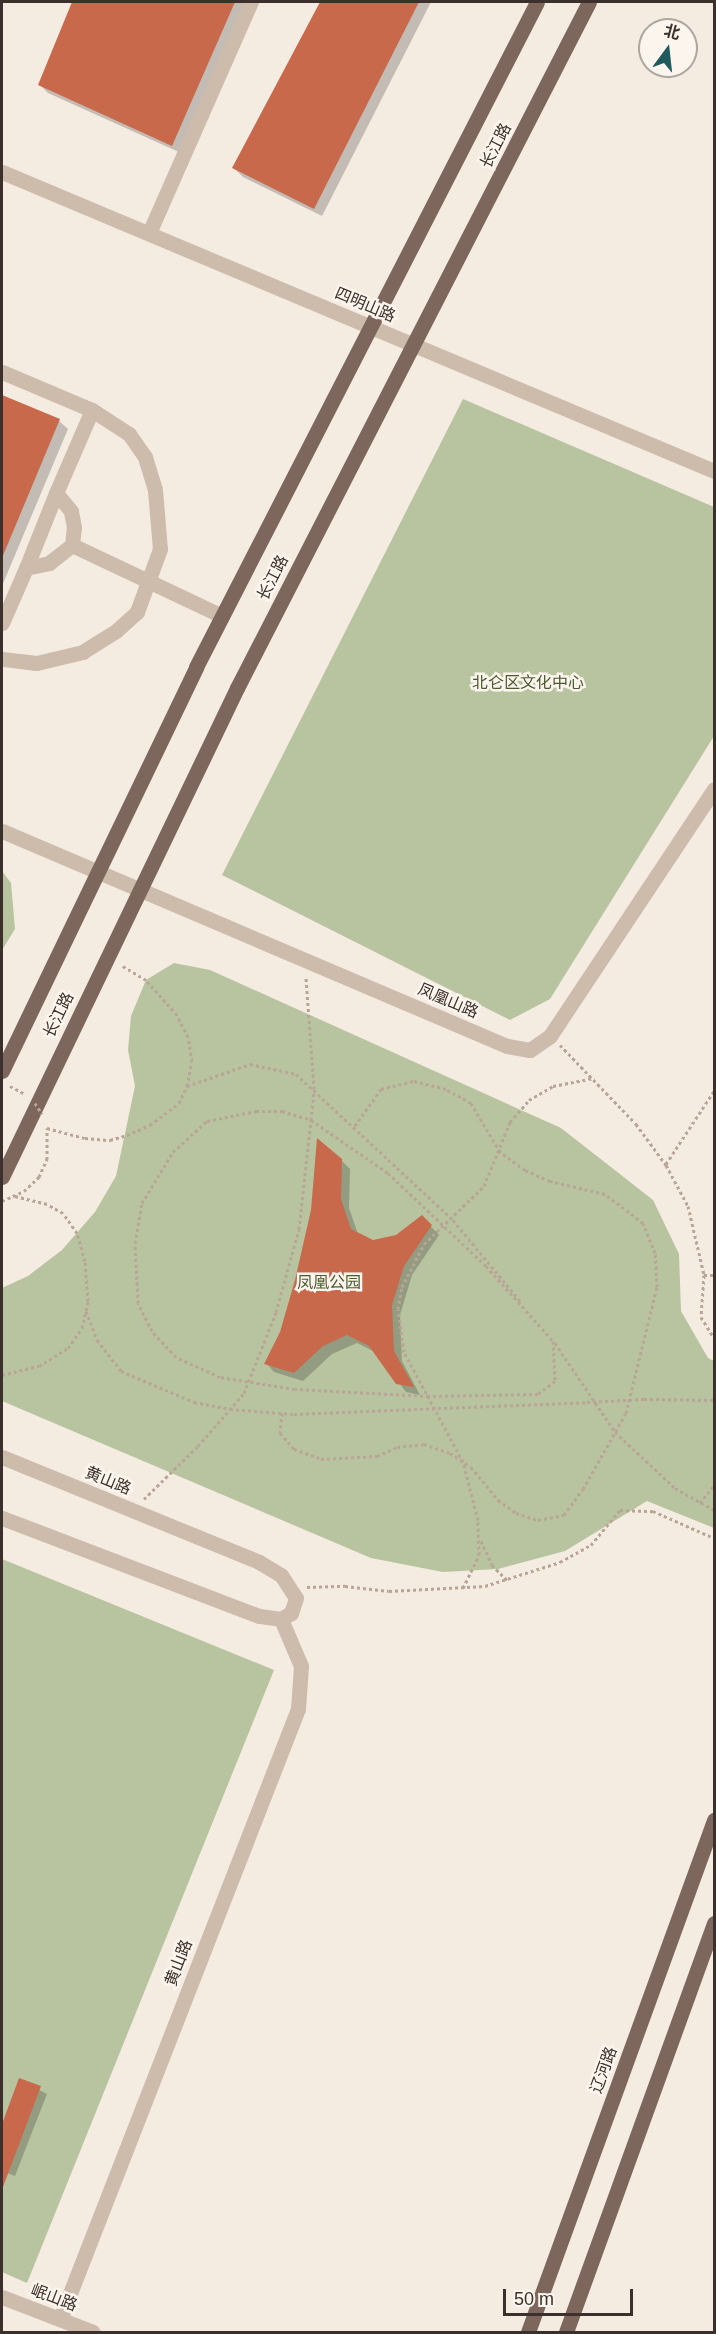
<!DOCTYPE html>
<meta charset="utf-8">
<style>
body{margin:0}
#map{position:relative;width:716px;height:2334px;overflow:hidden;background:#f4ebe1;font-family:Arial,"Noto Sans SC",sans-serif}
div>[style]{position:absolute}
[style*='--x']{left:calc(var(--x)*1px);top:calc(var(--y)*1px);width:calc(var(--w)*1px);rotate:calc(var(--a)*1deg)}
.green>*{inset:0;background:#b8c4a0}
.shadow>*{inset:0;background:#0003}
.building>*{inset:0;background:#c8694b}
.path>*{height:3px;margin-top:-1.5px;transform-origin:0;background:repeating-linear-gradient(90deg,#b9a596 0 3px,transparent 0 6px)}
.minor>*{height:15px;margin:-7.5px;padding:0 7.5px;transform-origin:7.5px;border-radius:7.5px;background:#cdbbac}
.major>*{height:15px;margin:-7.5px;padding:0 7.5px;transform-origin:7.5px;border-radius:7.5px;background:#7d675c}
.path-bridge>*{height:3px;margin-top:-1.5px;transform-origin:0;background:repeating-linear-gradient(90deg,#b9a596 0 3px,transparent 0 6px)}
span{translate:-50% -50%;white-space:nowrap;text-align:center;line-height:1.15;-webkit-text-stroke:5px #fbf5ee;paint-order:stroke}
.street-label{font-size:16px;color:#3b302b}
.park-label{font-size:16px;color:#4a5a2e}
.frame{position:absolute;inset:0;border:3px solid #3b302b;pointer-events:none}
.north{position:absolute;left:638px;top:18px;width:60px;height:60px;box-sizing:border-box;background:#fbf5ee;border:2px solid #aea6a0;border-radius:50%;rotate:15deg;font-size:16px;font-weight:700;line-height:24px;text-align:center;color:#3b302b}
.north::after{content:'';display:block;margin:auto;width:21px;height:27px;background:#1f5a5e;clip-path:polygon(50% 0,100% 100%,50% 72%,0 100%)}
.scale{position:absolute;left:503px;top:2289px;width:130px;height:27px;box-sizing:border-box;border:3px solid #3b302b;border-top:0;padding-left:8px;font-size:18px;line-height:21px;white-space:nowrap;color:#3b302b;-webkit-text-stroke:4px #fbf5ee;paint-order:stroke}
</style>
<div id="map">
<div class="green">
<div style="clip-path:polygon(463px 399px,714px 507px,714px 736px,550px 999px,510px 1020px,222px 875px)"></div>
<div style="clip-path:polygon(2px 871px,11px 883px,15px 929px,2px 950px)"></div>
<div style="clip-path:polygon(174px 963px,210px 970px,561px 1128px,653px 1200px,679px 1254px,681px 1311px,708px 1358px,714px 1361px,714px 1528px,647px 1501px,565px 1551px,498px 1569px,443px 1572px,371px 1558px,2px 1401px,2px 1288px,28px 1276px,62px 1250px,95px 1212px,116px 1176px,135px 1086px,128px 1050px,131px 1016px,146px 980px)"></div>
<div style="clip-path:polygon(2px 1559px,274px 1670px,27px 2283px,2px 2272px)"></div>
</div>
<div class="shadow">
<div style="clip-path:polygon(74px 2px,247px 2px,181px 153px,48px 93px,40px 85px)"></div>
<div style="clip-path:polygon(322px 2px,431px 2px,322px 216px,243px 177px,234px 168px)"></div>
<div style="clip-path:polygon(2px 396px,59px 421px,68px 429px,2px 586px)"></div>
<div style="clip-path:polygon(341px 1160px,350px 1169px,349px 1208px,358px 1234px,373px 1242px,396px 1236px,422px 1217px,439px 1235px,412px 1275px,400px 1315px,402px 1361px,420px 1395px,406px 1392px,375px 1352px,357px 1343px,332px 1354px,303px 1381px,274px 1372px,266px 1363px,282px 1333px)"></div>
<div style="clip-path:polygon(20px 2080px,47px 2094px,15px 2176px,2px 2171px,2px 2129px)"></div>
</div>
<div class="building">
<div style="clip-path:polygon(72px 2px,235px 2px,172px 146px,38px 85px)"></div>
<div style="clip-path:polygon(320px 2px,419px 2px,314px 209px,232px 168px)"></div>
<div style="clip-path:polygon(2px 395px,60px 419px,2px 558px)"></div>
<div style="clip-path:polygon(317px 1138px,342px 1159px,341px 1199px,351px 1229px,373px 1240px,396px 1235px,422px 1215px,432px 1225px,404px 1266px,392px 1305px,394px 1351px,414px 1387px,396px 1384px,369px 1346px,347px 1335px,323px 1346px,294px 1373px,264px 1364px,280px 1332px,295px 1280px,311px 1210px)"></div>
<div style="clip-path:polygon(19px 2078px,41px 2086px,3px 2187px,2px 2124px)"></div>
</div>
<div class="path">
<div style="--x:560;--y:1045;--w:110;--a:46.1"></div>
<div style="--x:636;--y:1124;--w:51;--a:53.8"></div>
<div style="--x:666;--y:1165;--w:47;--a:61.8"></div>
<div style="--x:688;--y:1206;--w:71;--a:76.9"></div>
<div style="--x:704;--y:1275;--w:42;--a:94.1"></div>
<div style="--x:701;--y:1317;--w:25;--a:58"></div>
<div style="--x:10;--y:1086;--w:17;--a:28"></div>
<div style="--x:187;--y:1086;--w:67;--a:-19.2"></div>
<div style="--x:250;--y:1064;--w:47;--a:12.3"></div>
<div style="--x:296;--y:1074;--w:214;--a:42.9"></div>
<div style="--x:453;--y:1220;--w:105;--a:50.4"></div>
<div style="--x:256;--y:1111;--w:26;--a:0"></div>
<div style="--x:282;--y:1111;--w:30;--a:17"></div>
<div style="--x:311;--y:1120;--w:93;--a:34.5"></div>
<div style="--x:388;--y:1173;--w:135;--a:43.5"></div>
<div style="--x:486;--y:1266;--w:101;--a:48.2"></div>
<div style="--x:553;--y:1341;--w:40;--a:87.1"></div>
<div style="--x:555;--y:1381;--w:21;--a:143"></div>
<div style="--x:538;--y:1394;--w:109;--a:178.9"></div>
<div style="--x:429;--y:1396;--w:134;--a:-177"></div>
<div style="--x:295;--y:1389;--w:76;--a:-170.9"></div>
<div style="--x:220;--y:1377;--w:48;--a:-155.6"></div>
<div style="--x:176;--y:1357;--w:35;--a:-133"></div>
<div style="--x:152;--y:1331;--w:31;--a:-117"></div>
<div style="--x:138;--y:1303;--w:60;--a:-92.9"></div>
<div style="--x:135;--y:1243;--w:41;--a:-80.1"></div>
<div style="--x:142;--y:1203;--w:60;--a:-58.7"></div>
<div style="--x:173;--y:1152;--w:46;--a:-42.4"></div>
<div style="--x:207;--y:1121;--w:50;--a:-11.5"></div>
<div style="--x:47;--y:1128;--w:39;--a:15"></div>
<div style="--x:85;--y:1138;--w:25;--a:5"></div>
<div style="--x:110;--y:1140;--w:18;--a:-16"></div>
<div style="--x:127;--y:1135;--w:25;--a:-23"></div>
<div style="--x:150;--y:1125;--w:36;--a:-37"></div>
<div style="--x:179;--y:1103;--w:19;--a:-65"></div>
<div style="--x:187;--y:1086;--w:25;--a:-79"></div>
<div style="--x:192;--y:1061;--w:24;--a:-99"></div>
<div style="--x:188;--y:1037;--w:25;--a:-117"></div>
<div style="--x:177;--y:1015;--w:47;--a:-131.5"></div>
<div style="--x:146;--y:980;--w:29;--a:-149"></div>
<div style="--x:666;--y:1164;--w:87;--a:-56.7"></div>
<div style="--x:2;--y:1201;--w:24;--a:-24"></div>
<div style="--x:24;--y:1191;--w:21;--a:-43"></div>
<div style="--x:39;--y:1177;--w:20;--a:-66"></div>
<div style="--x:47;--y:1159;--w:31;--a:-90"></div>
<div style="--x:704;--y:1275;--w:10;--a:0"></div>
<div style="--x:86;--y:1311;--w:31;--a:69"></div>
<div style="--x:97;--y:1340;--w:39;--a:52"></div>
<div style="--x:121;--y:1371;--w:79;--a:23"></div>
<div style="--x:194;--y:1402;--w:37;--a:11"></div>
<div style="--x:230;--y:1409;--w:64;--a:4.5"></div>
<div style="--x:294;--y:1414;--w:293;--a:-2.3"></div>
<div style="--x:555;--y:1343;--w:107;--a:56"></div>
<div style="--x:615;--y:1432;--w:82;--a:43"></div>
<div style="--x:675;--y:1488;--w:45;--a:29.4"></div>
<div style="--x:2;--y:1375;--w:38;--a:-14"></div>
<div style="--x:39;--y:1366;--w:34;--a:-32"></div>
<div style="--x:68;--y:1348;--w:24;--a:-55"></div>
<div style="--x:82;--y:1328;--w:28;--a:-77"></div>
<div style="--x:88;--y:1301;--w:40;--a:-94.3"></div>
<div style="--x:85;--y:1261;--w:29;--a:-106"></div>
<div style="--x:77;--y:1233;--w:24;--a:-125"></div>
<div style="--x:63;--y:1213;--w:18;--a:-151"></div>
<div style="--x:47;--y:1204;--w:34;--a:-166"></div>
<div style="--x:644;--y:1399;--w:70;--a:0.8"></div>
<div style="--x:282;--y:1413;--w:20;--a:96"></div>
<div style="--x:280;--y:1433;--w:21;--a:49"></div>
<div style="--x:294;--y:1449;--w:29;--a:20"></div>
<div style="--x:321;--y:1459;--w:56;--a:-3.1"></div>
<div style="--x:377;--y:1456;--w:22;--a:-24"></div>
<div style="--x:397;--y:1447;--w:27;--a:-6"></div>
<div style="--x:424;--y:1444;--w:28;--a:19"></div>
<div style="--x:450;--y:1453;--w:25;--a:34"></div>
<div style="--x:471;--y:1467;--w:43;--a:50.7"></div>
<div style="--x:498;--y:1500;--w:22;--a:36"></div>
<div style="--x:516;--y:1513;--w:23;--a:18"></div>
<div style="--x:538;--y:1520;--w:26;--a:-11"></div>
<div style="--x:564;--y:1515;--w:32;--a:-54"></div>
<div style="--x:583;--y:1489;--w:87;--a:-60.5"></div>
<div style="--x:626;--y:1413;--w:130;--a:-76.2"></div>
<div style="--x:657;--y:1287;--w:34;--a:-93"></div>
<div style="--x:655;--y:1253;--w:32;--a:-112"></div>
<div style="--x:643;--y:1223;--w:48;--a:-142.7"></div>
<div style="--x:605;--y:1194;--w:57;--a:-166.7"></div>
<div style="--x:550;--y:1181;--w:27;--a:-156"></div>
<div style="--x:525;--y:1170;--w:31;--a:-144"></div>
<div style="--x:500;--y:1152;--w:57;--a:-120.6"></div>
<div style="--x:471;--y:1103;--w:29;--a:-151"></div>
<div style="--x:446;--y:1089;--w:34;--a:-166"></div>
<div style="--x:413;--y:1081;--w:33;--a:166"></div>
<div style="--x:381;--y:1089;--w:47;--a:125.4"></div>
<div style="--x:144;--y:1499;--w:76;--a:-44.5"></div>
<div style="--x:198;--y:1446;--w:70;--a:-49"></div>
<div style="--x:244;--y:1393;--w:87;--a:-68.4"></div>
<div style="--x:276;--y:1312;--w:86;--a:-74.5"></div>
<div style="--x:299;--y:1229;--w:110;--a:-83.7"></div>
<div style="--x:311;--y:1120;--w:31;--a:-84"></div>
<div style="--x:314;--y:1089;--w:112;--a:-94.1"></div>
<div style="--x:700;--y:1503;--w:23;--a:-52"></div>
<div style="--x:481;--y:1541;--w:26;--a:65"></div>
<div style="--x:492;--y:1565;--w:21;--a:45"></div>
<div style="--x:307;--y:1587;--w:38;--a:-2"></div>
<div style="--x:345;--y:1586;--w:44;--a:6.5"></div>
<div style="--x:389;--y:1591;--w:96;--a:-3"></div>
<div style="--x:485;--y:1586;--w:79;--a:-17.7"></div>
<div style="--x:560;--y:1562;--w:35;--a:-29"></div>
<div style="--x:591;--y:1545;--w:45;--a:-50.4"></div>
<div style="--x:620;--y:1510;--w:33;--a:2"></div>
<div style="--x:653;--y:1511;--w:67;--a:23.9"></div>
<div style="--x:463;--y:1588;--w:37;--a:-64"></div>
<div style="--x:479;--y:1555;--w:35;--a:-92"></div>
<div style="--x:478;--y:1520;--w:60;--a:-104.5"></div>
<div style="--x:463;--y:1462;--w:125;--a:-118.2"></div>
<div style="--x:404;--y:1352;--w:43;--a:-97.9"></div>
<div style="--x:398;--y:1309;--w:22;--a:-80"></div>
<div style="--x:402;--y:1287;--w:48;--a:-62.9"></div>
<div style="--x:424;--y:1244;--w:83;--a:-44"></div>
<div style="--x:484;--y:1186;--w:69;--a:-67.9"></div>
<div style="--x:510;--y:1122;--w:29;--a:-49"></div>
<div style="--x:529;--y:1100;--w:28;--a:-30"></div>
<div style="--x:553;--y:1086;--w:42;--a:-11"></div>
</div>
<div class="minor">
<div style="--x:2;--y:172;--w:772;--a:22.78"></div>
<div style="--x:149;--y:233;--w:253;--a:-66.2"></div>
<div style="--x:2;--y:372;--w:98;--a:22.9"></div>
<div style="--x:92;--y:410;--w:44;--a:33"></div>
<div style="--x:129;--y:434;--w:28;--a:55"></div>
<div style="--x:145;--y:457;--w:34;--a:73"></div>
<div style="--x:155;--y:490;--w:59;--a:85.2"></div>
<div style="--x:160;--y:549;--w:67;--a:110.1"></div>
<div style="--x:137;--y:612;--w:28;--a:138"></div>
<div style="--x:116;--y:631;--w:39;--a:148"></div>
<div style="--x:83;--y:652;--w:48;--a:166.8"></div>
<div style="--x:36;--y:663;--w:34;--a:-173"></div>
<div style="--x:72;--y:545;--w:18;--a:-84"></div>
<div style="--x:74;--y:527;--w:16;--a:-101"></div>
<div style="--x:71;--y:511;--w:23;--a:-130"></div>
<div style="--x:56;--y:493;--w:90;--a:-66.6"></div>
<div style="--x:26;--y:568;--w:81;--a:-68.2"></div>
<div style="--x:2;--y:623;--w:60;--a:-66.4"></div>
<div style="--x:26;--y:568;--w:24;--a:-12"></div>
<div style="--x:49;--y:563;--w:29;--a:-38"></div>
<div style="--x:72;--y:545;--w:166;--a:25.3"></div>
<div style="--x:2;--y:831;--w:549;--a:23.06"></div>
<div style="--x:507;--y:1046;--w:23;--a:10"></div>
<div style="--x:530;--y:1050;--w:24;--a:-35"></div>
<div style="--x:550;--y:1036;--w:296;--a:-56.4"></div>
<div style="--x:2;--y:1457;--w:278;--a:22.2"></div>
<div style="--x:259;--y:1562;--w:26;--a:31"></div>
<div style="--x:281;--y:1575;--w:27;--a:57"></div>
<div style="--x:296;--y:1598;--w:16;--a:108"></div>
<div style="--x:291;--y:1613;--w:12;--a:149"></div>
<div style="--x:281;--y:1619;--w:22;--a:-172"></div>
<div style="--x:259;--y:1616;--w:275;--a:-159.1"></div>
<div style="--x:2;--y:2297;--w:97;--a:21"></div>
<div style="--x:60;--y:2319;--w:655;--a:-68.69"></div>
<div style="--x:298;--y:1709;--w:43;--a:-86"></div>
<div style="--x:301;--y:1666;--w:51;--a:-113.1"></div>
</div>
<div class="major">
<div style="--x:2;--y:1071;--w:448;--a:-64.3"></div>
<div style="--x:196;--y:667;--w:747;--a:-62.85"></div>
<div style="--x:2;--y:1177;--w:543;--a:-64.33"></div>
<div style="--x:237;--y:688;--w:771;--a:-62.84"></div>
<div style="--x:528;--y:2332;--w:545;--a:-70.03"></div>
<div style="--x:566;--y:2332;--w:435;--a:-70.1"></div>
</div>
<div class="path-bridge">
<div style="--x:35;--y:1103;--w:13;--a:58"></div>
<div style="--x:587;--y:1402;--w:57;--a:-3"></div>
</div>
<div class="street-label">
<span style="left:496px;top:146px;rotate:-63deg">长江路</span>
<span style="left:365px;top:305px;rotate:23deg">四明山路</span>
<span style="left:273px;top:578px;rotate:-63deg">长江路</span>
<span style="left:448px;top:1001px;rotate:23deg">凤凰山路</span>
<span style="left:59px;top:1015px;rotate:-64deg">长江路</span>
<span style="left:108px;top:1481px;rotate:22deg">黄山路</span>
<span style="left:179px;top:1963px;rotate:-69deg">黄山路</span>
<span style="left:604px;top:2070px;rotate:-70deg">辽河路</span>
<span style="left:54px;top:2298px;rotate:21deg">岷山路</span>
</div>
<div class="park-label">
<span style="left:528px;top:683px">北仑区文化中心</span>
<span style="left:329px;top:1283px">凤凰公园</span>
</div>
<div class="frame"></div>
<div class="north">北</div>
<div class="scale">50 m</div>
</div>
